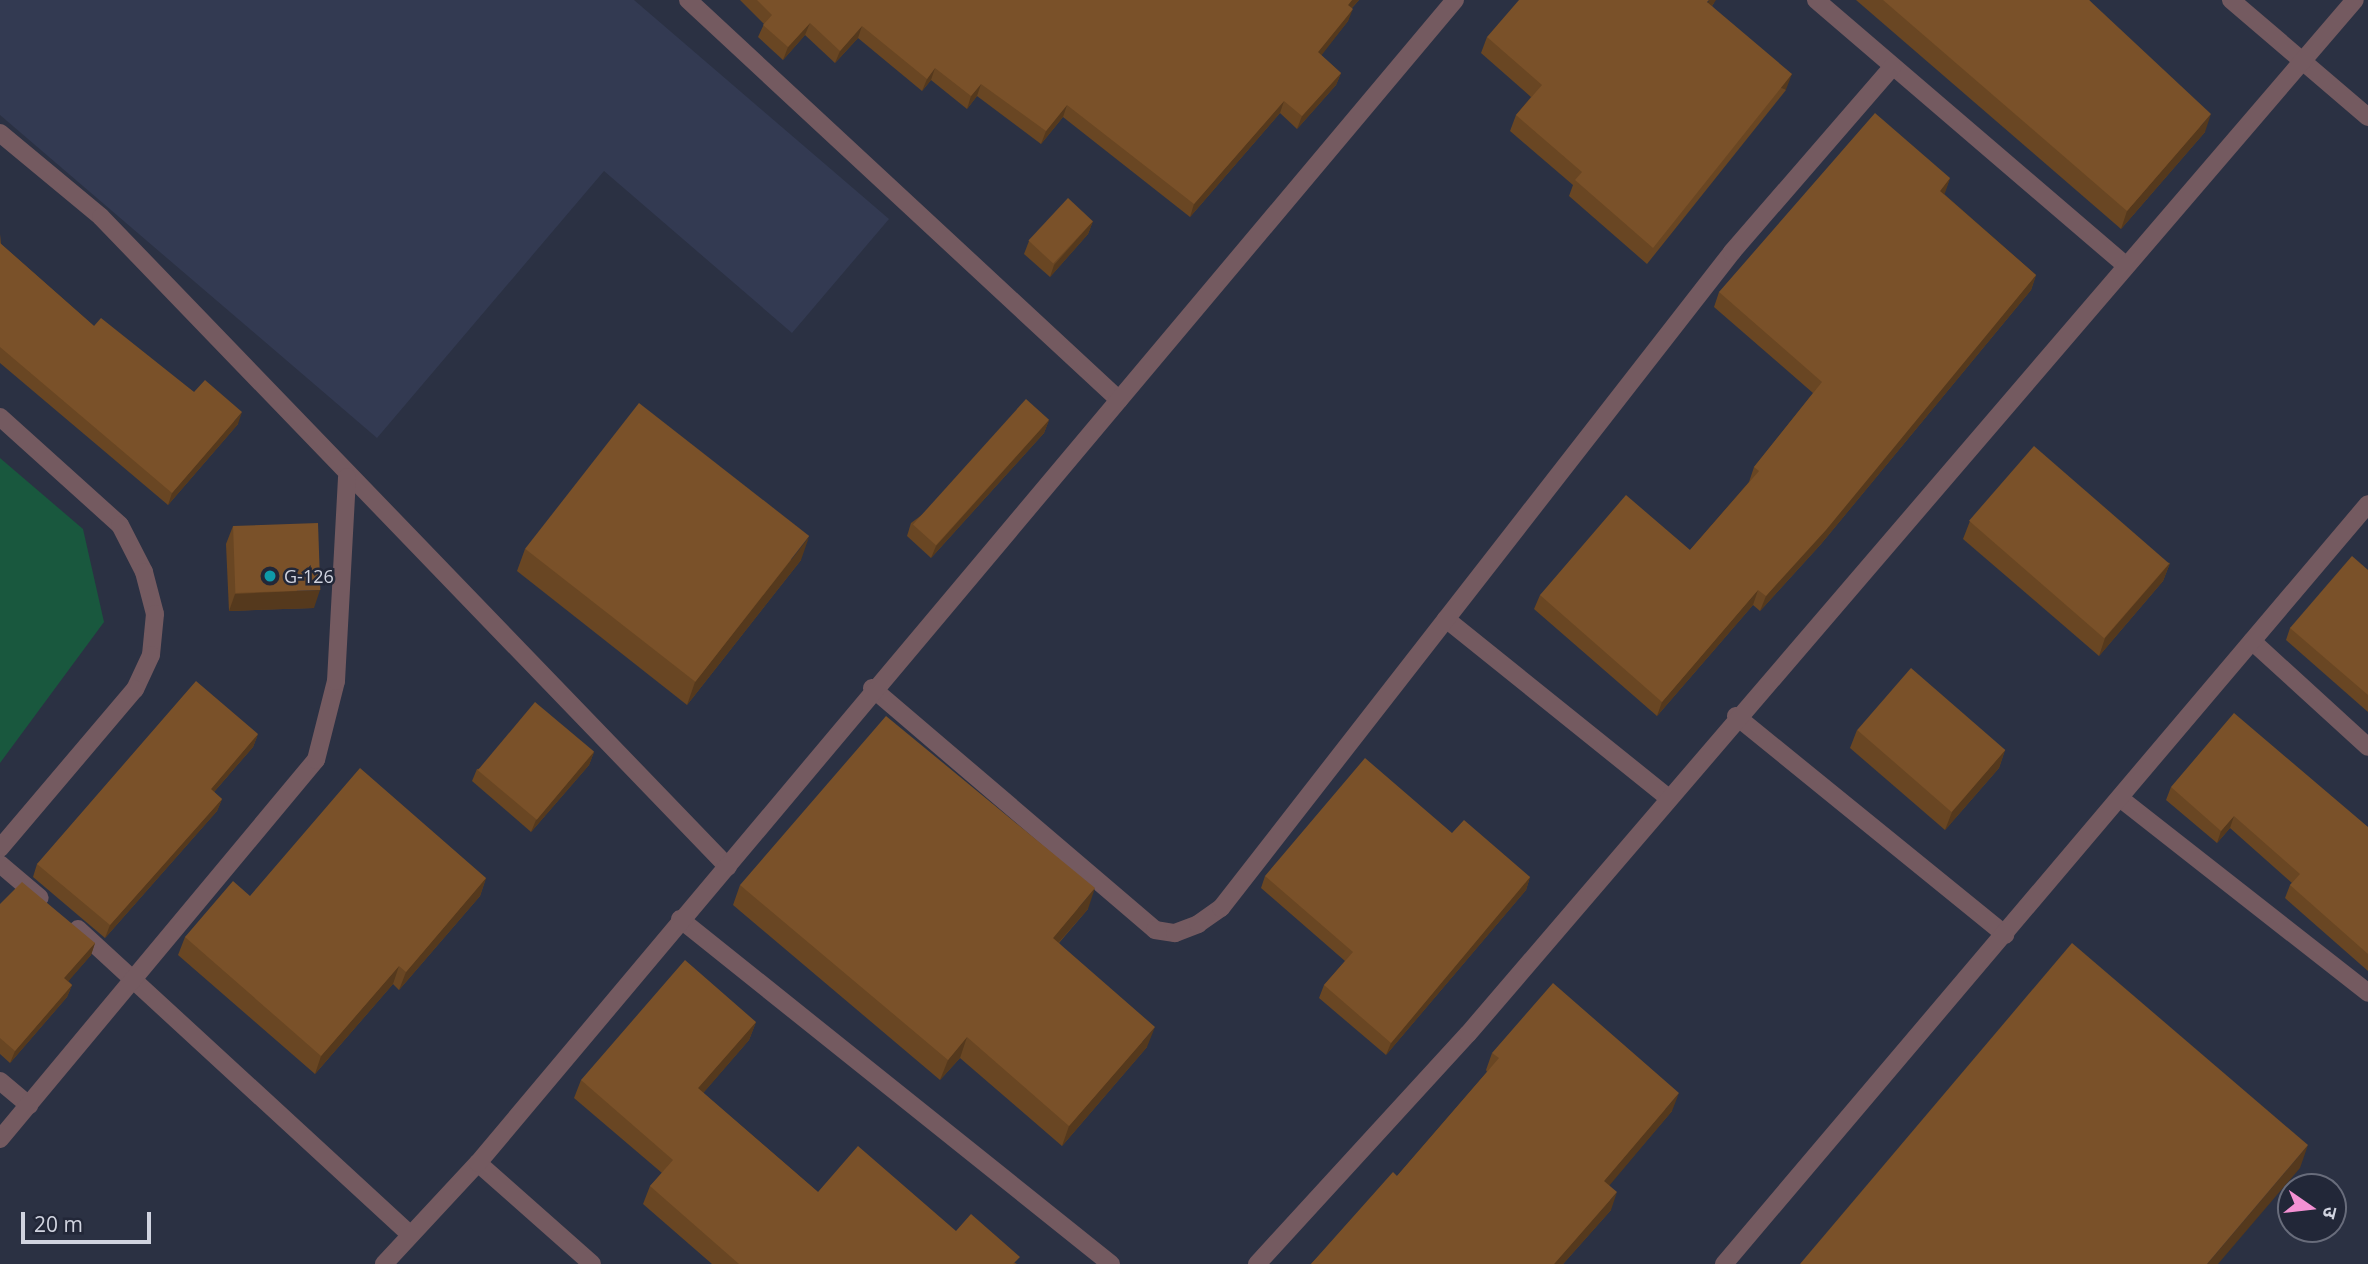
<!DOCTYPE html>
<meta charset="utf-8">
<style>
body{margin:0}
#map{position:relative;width:2368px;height:1264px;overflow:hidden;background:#2b3143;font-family:"Open Sans","Noto Sans Devanagari",sans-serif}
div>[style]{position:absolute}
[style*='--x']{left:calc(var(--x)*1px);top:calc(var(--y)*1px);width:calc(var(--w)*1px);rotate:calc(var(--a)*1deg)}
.built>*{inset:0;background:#333a52}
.green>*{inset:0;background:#19583e}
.minor>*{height:18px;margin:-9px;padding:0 9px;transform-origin:9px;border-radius:9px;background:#745a60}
.wall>*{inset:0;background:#694623}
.shaded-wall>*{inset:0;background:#55391d;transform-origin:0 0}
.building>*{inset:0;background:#7a5129;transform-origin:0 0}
.dots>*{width:19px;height:19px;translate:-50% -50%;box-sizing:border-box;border:4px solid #222738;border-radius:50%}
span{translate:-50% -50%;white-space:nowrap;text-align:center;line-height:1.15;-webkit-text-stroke:5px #222738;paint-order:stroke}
.poi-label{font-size:18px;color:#d1d4e0}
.left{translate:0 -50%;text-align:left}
.north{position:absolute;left:2277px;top:1173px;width:70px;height:70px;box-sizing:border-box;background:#222738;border:2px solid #686c7b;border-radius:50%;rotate:104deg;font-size:19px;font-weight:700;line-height:28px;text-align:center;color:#d1d4e0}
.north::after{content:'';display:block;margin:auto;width:24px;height:32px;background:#f491d3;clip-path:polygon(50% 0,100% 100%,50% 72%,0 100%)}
.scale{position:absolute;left:21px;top:1212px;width:130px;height:32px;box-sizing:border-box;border:4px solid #d1d4e0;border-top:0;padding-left:9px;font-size:21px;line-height:24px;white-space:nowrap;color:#d1d4e0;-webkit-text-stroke:5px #222738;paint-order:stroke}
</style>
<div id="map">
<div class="built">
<div style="clip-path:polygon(0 0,634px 0,889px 219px,792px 333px,604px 171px,377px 438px,0 115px)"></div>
</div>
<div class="green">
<div style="clip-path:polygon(0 458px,83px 529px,104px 622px,0 763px)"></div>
</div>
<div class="minor">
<div style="--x:688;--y:0;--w:588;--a:42.86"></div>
<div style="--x:1816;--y:0;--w:408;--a:40.6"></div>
<div style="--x:2231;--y:0;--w:180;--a:40.5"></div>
<div style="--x:0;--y:133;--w:131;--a:39.7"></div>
<div style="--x:101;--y:217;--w:903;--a:46.03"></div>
<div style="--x:0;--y:417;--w:161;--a:42"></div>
<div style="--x:120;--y:525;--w:53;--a:62.9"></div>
<div style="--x:144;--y:572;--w:43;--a:75.3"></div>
<div style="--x:155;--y:614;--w:41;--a:95.6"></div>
<div style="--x:151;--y:655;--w:38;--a:115"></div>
<div style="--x:135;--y:689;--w:209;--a:130.3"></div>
<div style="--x:1446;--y:619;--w:284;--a:38.8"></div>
<div style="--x:2252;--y:641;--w:157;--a:42.4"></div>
<div style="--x:872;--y:688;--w:372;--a:40.5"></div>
<div style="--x:1155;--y:930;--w:20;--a:9"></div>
<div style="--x:1175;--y:933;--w:25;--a:-21"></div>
<div style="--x:1198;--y:924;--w:28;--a:-35"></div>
<div style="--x:1221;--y:908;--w:832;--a:-52.08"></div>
<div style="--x:1732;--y:252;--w:245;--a:-49.1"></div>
<div style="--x:1736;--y:716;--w:347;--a:39.1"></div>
<div style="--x:2121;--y:799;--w:314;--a:38.1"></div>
<div style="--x:0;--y:864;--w:52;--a:40.4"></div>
<div style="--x:680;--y:919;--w:552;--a:38.68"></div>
<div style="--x:78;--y:929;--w:451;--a:42.6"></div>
<div style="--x:0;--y:1081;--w:38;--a:40"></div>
<div style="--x:0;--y:1139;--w:493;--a:-50.2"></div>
<div style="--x:316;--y:760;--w:81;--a:-75.8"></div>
<div style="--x:336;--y:681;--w:204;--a:-86.9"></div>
<div style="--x:478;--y:1163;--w:152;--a:41.5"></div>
<div style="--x:384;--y:1264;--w:138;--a:-47.1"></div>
<div style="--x:478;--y:1163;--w:1519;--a:-49.97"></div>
<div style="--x:1257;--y:1264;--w:312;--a:-47.5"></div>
<div style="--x:1468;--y:1034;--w:1362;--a:-49.38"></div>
<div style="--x:1724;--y:1264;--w:996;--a:-49.72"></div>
</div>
<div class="wall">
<div style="clip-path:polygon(740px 0,1359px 0,1352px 8px,1348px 21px,1321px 55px,1341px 73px,1336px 85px,1297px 129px,1280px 113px,1190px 217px,1063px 117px,1041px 144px,977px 96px,967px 109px,931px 80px,922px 91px,858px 38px,835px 63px,805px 35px,783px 60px,758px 37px,764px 24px)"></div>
<div style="clip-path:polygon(1856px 0,2089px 0,2205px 132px,2121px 229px)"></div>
<div style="clip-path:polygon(1714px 3px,1712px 6px,1786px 90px,1647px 264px,1569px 196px,1573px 185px,1510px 131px,1516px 115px,1531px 97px,1481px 53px,1487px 37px)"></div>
<div style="clip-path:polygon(1950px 178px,1944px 194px,2036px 275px,2031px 290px,1821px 544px,1760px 611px,1753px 605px,1657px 716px,1534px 609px,1540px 595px,1690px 550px,1749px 482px,1754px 467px,1813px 393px,1714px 307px,1719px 292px)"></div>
<div style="clip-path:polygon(1093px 221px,1088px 234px,1050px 277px,1024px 254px,1029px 241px)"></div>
<div style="clip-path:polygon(0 234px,1px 244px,94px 326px,194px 392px,238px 424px,168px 505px,0 363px)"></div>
<div style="clip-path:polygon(1049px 420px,1044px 433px,931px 558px,907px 536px,911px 523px)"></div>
<div style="clip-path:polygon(1970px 521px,2170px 563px,2163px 581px,2099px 656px,1963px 539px)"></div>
<div style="clip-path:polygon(233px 526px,314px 608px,229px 611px,226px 544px)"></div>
<div style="clip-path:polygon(525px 549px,801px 560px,687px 705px,517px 571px)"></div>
<div style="clip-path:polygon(2368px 570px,2368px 712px,2286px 640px,2290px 628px)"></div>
<div style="clip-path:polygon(1857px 730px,2005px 750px,1999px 768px,1945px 830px,1850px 748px)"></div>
<div style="clip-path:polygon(258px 734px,253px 747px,214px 792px,222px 799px,217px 811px,105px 938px,33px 877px,37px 864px)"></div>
<div style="clip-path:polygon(594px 752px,589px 765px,531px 832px,472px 781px,477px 769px)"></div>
<div style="clip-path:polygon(2171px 787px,2368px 827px,2368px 971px,2285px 898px,2290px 885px,2292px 883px,2230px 828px,2217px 843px,2166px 800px)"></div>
<div style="clip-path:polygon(1452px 833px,1530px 877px,1526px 890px,1386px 1055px,1319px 998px,1324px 985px,1345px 961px,1261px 888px,1265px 876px)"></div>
<div style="clip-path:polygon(486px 878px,480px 896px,399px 990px,393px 984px,315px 1074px,178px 955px,185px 937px,250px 896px)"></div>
<div style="clip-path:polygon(740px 885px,1088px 909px,1059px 943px,1147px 1047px,1062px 1146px,960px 1058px,940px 1080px,733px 905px)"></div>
<div style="clip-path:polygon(0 904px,95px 943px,91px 955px,68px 981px,72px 985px,67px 997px,10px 1063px,0 1054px)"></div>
<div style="clip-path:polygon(756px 1022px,749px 1040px,703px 1093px,818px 1192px,956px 1231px,1017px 1264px,712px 1264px,643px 1204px,650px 1186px,662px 1173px,574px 1098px,581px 1080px)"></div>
<div style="clip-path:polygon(1492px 1053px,1672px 1111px,1609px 1185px,1611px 1210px,1563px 1264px,1311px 1264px,1397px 1176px,1487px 1072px,1486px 1070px)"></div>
</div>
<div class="shaded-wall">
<div style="clip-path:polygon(1352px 0,1359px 0,1343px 17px,1348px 5px)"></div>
<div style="clip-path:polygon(1709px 0,1716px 0,1714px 3px,1702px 18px)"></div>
<div style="clip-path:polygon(1353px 9px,1348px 21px,1314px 65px,1318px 52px)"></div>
<div style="clip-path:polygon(810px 23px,805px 35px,783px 60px,788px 47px)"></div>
<div style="clip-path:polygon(862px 26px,858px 38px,835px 63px,840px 51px)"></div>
<div style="clip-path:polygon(935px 68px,931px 80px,922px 91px,927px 79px)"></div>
<div style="clip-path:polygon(1341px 73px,1336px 85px,1297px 129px,1302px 116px)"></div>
<div style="left:1792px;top:74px;width:17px;height:223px;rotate:111deg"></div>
<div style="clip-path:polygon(981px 84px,977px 96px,967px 109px,971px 96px)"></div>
<div style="clip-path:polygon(1284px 101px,1280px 113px,1190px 217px,1194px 204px)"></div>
<div style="clip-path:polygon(1067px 105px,1063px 117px,1041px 144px,1046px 131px)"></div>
<div style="clip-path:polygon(2211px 114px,2205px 132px,2121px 229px,2127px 211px)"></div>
<div style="clip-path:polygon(1950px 178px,1945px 193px,1934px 205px,1940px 191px)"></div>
<div style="clip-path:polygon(1093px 221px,1088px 234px,1050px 277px,1054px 265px)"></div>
<div style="clip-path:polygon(2036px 275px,2031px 290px,1821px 544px,1760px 611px,1766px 596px)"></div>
<div style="clip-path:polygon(242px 412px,238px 424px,168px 505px,172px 493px)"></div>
<div style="clip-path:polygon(1049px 420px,1044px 433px,931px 558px,936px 546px)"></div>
<div style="clip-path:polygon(809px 537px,801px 560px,687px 705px,695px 682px)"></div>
<div style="clip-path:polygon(2170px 563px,2163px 581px,2099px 656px,2105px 638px)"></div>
<div style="clip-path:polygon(320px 590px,314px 608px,229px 611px,235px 594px)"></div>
<div style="clip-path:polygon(1758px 590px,1753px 605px,1657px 716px,1662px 702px)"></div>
<div style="clip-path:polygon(258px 734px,253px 747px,206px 801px,211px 789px)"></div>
<div style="clip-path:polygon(2005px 750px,1999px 768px,1945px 830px,1952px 812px)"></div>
<div style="clip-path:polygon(594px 752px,589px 765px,531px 832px,536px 820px)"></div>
<div style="clip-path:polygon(222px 799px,217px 811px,105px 938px,110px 925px)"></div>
<div style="clip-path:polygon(2234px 816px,2230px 828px,2217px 843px,2221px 831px)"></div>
<div style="clip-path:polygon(1530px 877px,1526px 890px,1386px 1055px,1391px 1043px)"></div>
<div style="clip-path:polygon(486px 878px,480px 896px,399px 990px,406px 972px)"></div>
<div style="clip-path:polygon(1095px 888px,1088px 909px,1045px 958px,1053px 938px)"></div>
<div style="clip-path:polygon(95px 943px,91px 955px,60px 991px,64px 978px)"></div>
<div style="clip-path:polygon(399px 966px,393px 984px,315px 1074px,321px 1056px)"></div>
<div style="clip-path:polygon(72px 985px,67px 997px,10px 1063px,15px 1051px)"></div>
<div style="clip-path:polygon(756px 1022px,749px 1040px,692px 1106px,698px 1088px)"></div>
<div style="clip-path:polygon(1155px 1027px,1147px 1047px,1062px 1146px,1069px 1126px)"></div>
<div style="clip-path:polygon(967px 1037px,960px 1058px,940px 1080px,948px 1060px)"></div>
<div style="clip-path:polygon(1679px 1093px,1672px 1111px,1598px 1199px,1604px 1181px)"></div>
<div style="clip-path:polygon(2308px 1145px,2300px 1168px,2218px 1264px,2207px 1264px)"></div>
<div style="clip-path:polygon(1617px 1192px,1611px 1210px,1563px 1264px,1554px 1264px)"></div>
</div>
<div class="building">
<div style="clip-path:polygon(757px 0,1352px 0,1348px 5px,1353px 9px,1318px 52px,1341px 73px,1302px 116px,1284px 101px,1194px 204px,1067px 105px,1046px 131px,981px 84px,971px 96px,935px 68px,927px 79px,862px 26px,840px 51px,810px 23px,788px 47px,763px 25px,772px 15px)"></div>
<div style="clip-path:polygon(1519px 0,1709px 0,1707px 2px,1792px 74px,1653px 248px,1575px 180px,1582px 172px,1516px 115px,1542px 85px,1487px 37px)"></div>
<div style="clip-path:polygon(1883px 0,2089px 0,2211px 114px,2127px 211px)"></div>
<div style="clip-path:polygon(1875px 113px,1950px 178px,1940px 191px,2036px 275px,1826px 530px,1766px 596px,1758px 590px,1662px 702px,1540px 595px,1626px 495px,1690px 550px,1759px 471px,1754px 467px,1822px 382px,1719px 292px)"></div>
<div style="left:1068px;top:198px;width:34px;height:58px;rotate:43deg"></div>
<div style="clip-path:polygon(0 243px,94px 326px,101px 318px,194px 392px,205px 380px,242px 412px,172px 493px,0 347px)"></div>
<div style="left:1026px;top:399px;width:31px;height:169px;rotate:42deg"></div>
<div style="left:639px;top:403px;width:216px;height:185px;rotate:38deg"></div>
<div style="left:2034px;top:446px;width:179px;height:99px;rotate:41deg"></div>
<div style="left:318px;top:523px;width:67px;height:85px;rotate:88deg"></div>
<div style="clip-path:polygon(2352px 556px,2368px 570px,2368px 695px,2290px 628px)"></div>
<div style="left:1911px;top:668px;width:125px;height:82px;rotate:41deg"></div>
<div style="clip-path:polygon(196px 681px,258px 734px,211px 789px,222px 799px,110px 925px,37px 864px)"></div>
<div style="left:535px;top:702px;width:77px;height:89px;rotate:40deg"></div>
<div style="clip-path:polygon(2234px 713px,2368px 827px,2368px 954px,2290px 885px,2300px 874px,2234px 816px,2221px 831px,2171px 787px)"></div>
<div style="clip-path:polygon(886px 716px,1095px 888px,1053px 938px,1155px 1027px,1069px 1126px,967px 1037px,948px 1060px,740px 885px)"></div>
<div style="clip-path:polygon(1365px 758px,1452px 833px,1464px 820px,1530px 877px,1391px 1043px,1324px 985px,1353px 952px,1265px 876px)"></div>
<div style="clip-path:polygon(360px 768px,486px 878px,406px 972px,399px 966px,321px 1056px,185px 937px,233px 881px,250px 896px)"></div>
<div style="clip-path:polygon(22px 882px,95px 943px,64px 978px,72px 985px,15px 1051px,0 1038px,0 904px)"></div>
<div style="clip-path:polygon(2072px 943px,2308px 1145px,2207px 1264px,1800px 1264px)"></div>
<div style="clip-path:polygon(685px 960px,756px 1022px,698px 1088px,818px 1192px,858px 1146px,956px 1231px,971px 1214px,1020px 1257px,1013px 1264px,739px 1264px,650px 1186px,673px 1160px,581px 1080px)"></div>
<div style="clip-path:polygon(1553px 983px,1679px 1093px,1604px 1181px,1617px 1192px,1554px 1264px,1311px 1264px,1393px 1172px,1397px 1176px,1499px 1058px,1492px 1053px)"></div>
</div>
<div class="dots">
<div style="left:270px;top:576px;background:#0f9aa8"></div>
</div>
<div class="poi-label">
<span class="left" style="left:284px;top:576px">G-126</span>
</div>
<div class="north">उ</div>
<div class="scale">20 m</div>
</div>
